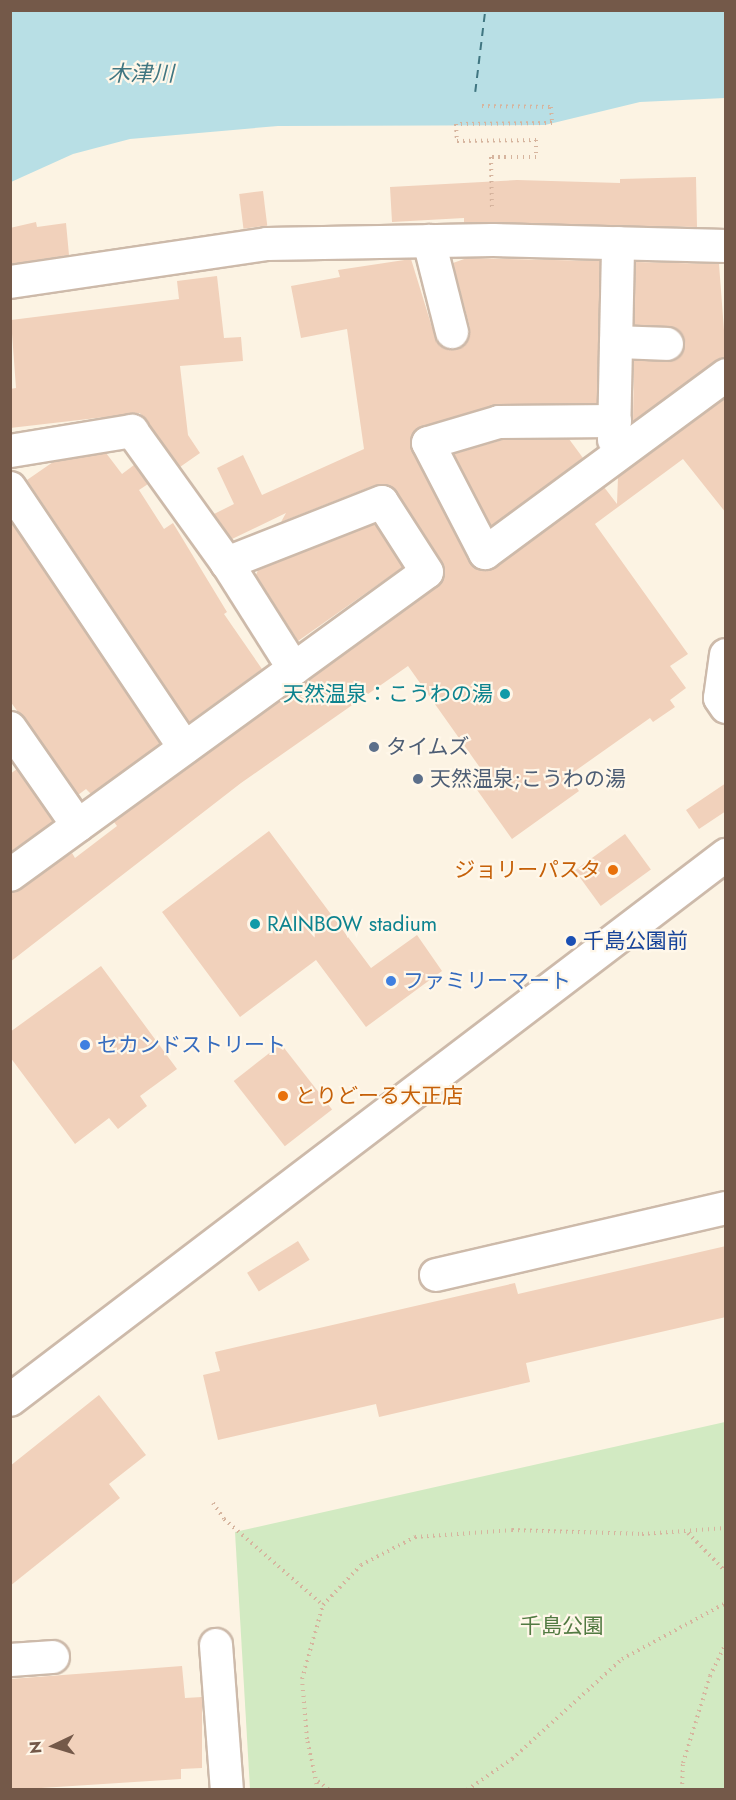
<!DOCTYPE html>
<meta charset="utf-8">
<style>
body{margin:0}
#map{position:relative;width:736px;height:1800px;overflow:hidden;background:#fcf3e3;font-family:Jost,"Noto Sans JP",sans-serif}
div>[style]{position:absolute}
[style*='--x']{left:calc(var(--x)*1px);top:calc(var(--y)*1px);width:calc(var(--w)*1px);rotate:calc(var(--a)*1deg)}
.green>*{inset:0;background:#d2eac2}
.water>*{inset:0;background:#b8dfe5}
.ferry>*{height:1.5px;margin-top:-0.75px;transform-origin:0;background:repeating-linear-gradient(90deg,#407681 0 8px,transparent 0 14px)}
.building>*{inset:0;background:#f1d1bb;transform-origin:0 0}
.path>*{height:4px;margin-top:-2px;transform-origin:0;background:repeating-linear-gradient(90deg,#d6b49e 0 1.5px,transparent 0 6px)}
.roads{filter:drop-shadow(2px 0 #cdbaaa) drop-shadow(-2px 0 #cdbaaa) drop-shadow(0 2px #cdbaaa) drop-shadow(0 -2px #cdbaaa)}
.minor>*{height:32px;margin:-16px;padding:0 16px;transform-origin:16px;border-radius:16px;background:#fff}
.dots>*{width:16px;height:16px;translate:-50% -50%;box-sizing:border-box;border:3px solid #fff7e9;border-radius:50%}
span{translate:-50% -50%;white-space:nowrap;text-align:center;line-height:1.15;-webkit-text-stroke:4.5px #fff7e9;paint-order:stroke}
.culture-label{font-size:21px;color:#0d838f}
.right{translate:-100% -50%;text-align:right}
.left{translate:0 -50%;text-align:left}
.service-label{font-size:21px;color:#4e5e75}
.food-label{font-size:21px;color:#c56008}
.transit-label{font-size:21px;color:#164399}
.shop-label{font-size:21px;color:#366cbe}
.park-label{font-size:21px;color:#527a42}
.water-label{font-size:22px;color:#407681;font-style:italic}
.frame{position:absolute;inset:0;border:12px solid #745949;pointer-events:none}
.north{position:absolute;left:24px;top:1716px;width:60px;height:60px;-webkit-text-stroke:4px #fff7e9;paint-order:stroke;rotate:266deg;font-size:16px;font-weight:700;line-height:24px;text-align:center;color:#745949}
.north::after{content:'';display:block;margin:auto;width:21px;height:27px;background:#745949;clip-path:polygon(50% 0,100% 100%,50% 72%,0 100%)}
</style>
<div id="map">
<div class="green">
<div style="clip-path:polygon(725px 1422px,725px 1789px,250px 1789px,235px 1532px)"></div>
</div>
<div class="water">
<div style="clip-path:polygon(11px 10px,725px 11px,725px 98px,640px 102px,545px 125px,278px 126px,130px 139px,73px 154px,11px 182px)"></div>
</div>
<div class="ferry">
<div style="--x:475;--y:92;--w:83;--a:-83"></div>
</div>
<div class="building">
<div style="clip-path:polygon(696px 177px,697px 227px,464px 223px,464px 218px,392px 222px,390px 187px,517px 180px,620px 183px,620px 179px)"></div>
<div style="left:263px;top:191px;width:35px;height:24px;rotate:83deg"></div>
<div style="clip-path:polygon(36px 222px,37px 227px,66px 223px,69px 255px,10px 264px,10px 228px)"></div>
<div style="clip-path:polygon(467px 258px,600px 261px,597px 403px,494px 405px,423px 426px,410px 440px,477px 569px,496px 567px,604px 487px,617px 504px,618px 477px,726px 398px,726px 513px,683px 459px,595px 524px,688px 654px,670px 666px,686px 688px,670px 700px,675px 707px,653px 722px,650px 718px,568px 776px,579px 791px,512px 839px,475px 787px,488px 779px,408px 666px,241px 783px,10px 962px,10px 893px,72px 853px,75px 858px,117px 826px,114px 822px,443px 580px,442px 562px,391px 486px,375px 485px,281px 522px,286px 513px,232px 539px,214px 514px,234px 504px,217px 468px,243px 455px,262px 495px,364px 449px,347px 329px,301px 338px,291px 286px,340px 277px,338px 270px,411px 259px,435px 337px,447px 349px,456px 350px,465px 344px,470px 328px,453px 263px)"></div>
<div style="clip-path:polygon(636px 262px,719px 264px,726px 357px,633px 421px,634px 361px,675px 360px,685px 344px,676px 329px,634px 325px)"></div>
<div style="clip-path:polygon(217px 276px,224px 338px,241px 337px,243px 361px,180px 366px,188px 435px,200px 453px,180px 467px,140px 413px,10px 428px,10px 389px,16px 388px,11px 320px,179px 299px,177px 281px)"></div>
<div style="clip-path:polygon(569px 439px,583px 458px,491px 526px,454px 454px,502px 440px)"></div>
<div style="clip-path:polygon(106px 453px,122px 474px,134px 465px,148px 484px,139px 490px,164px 529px,173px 523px,227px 612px,224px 614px,262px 669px,189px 722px,27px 480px,53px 462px)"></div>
<div style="clip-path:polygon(10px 521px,160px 744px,91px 794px,86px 789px,78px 795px,10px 701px)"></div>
<div style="clip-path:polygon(375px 524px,403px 567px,298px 641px,256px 575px,258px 570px)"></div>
<div style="clip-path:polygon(17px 769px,53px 822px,10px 852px,10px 774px)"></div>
<div style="clip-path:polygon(726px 783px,726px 811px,699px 829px,686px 810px)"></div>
<div style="clip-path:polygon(269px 831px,371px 968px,417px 935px,442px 971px,366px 1027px,316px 960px,240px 1017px,162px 912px)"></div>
<div style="left:625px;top:834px;width:44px;height:62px;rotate:54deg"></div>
<div style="clip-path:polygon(101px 966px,177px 1069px,140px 1096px,147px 1106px,118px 1129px,109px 1118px,75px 1144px,10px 1057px,10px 1032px)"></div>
<div style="left:281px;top:1044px;width:83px;height:60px;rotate:52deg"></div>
<div style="left:298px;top:1241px;width:22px;height:60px;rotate:58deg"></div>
<div style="clip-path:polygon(726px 1246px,726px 1317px,526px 1363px,530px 1382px,379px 1417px,376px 1404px,218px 1440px,203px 1375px,220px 1371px,215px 1352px,515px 1283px,518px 1294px)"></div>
<div style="clip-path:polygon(99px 1395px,146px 1455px,109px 1484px,120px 1498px,10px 1586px,10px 1466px)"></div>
<div style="clip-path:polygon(182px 1666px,185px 1698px,202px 1697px,202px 1768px,181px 1769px,181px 1779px,10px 1790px,10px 1679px)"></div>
</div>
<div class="path">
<div style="--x:482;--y:106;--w:69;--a:0.8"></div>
<div style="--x:551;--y:107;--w:16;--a:86"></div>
<div style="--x:552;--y:123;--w:96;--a:179.4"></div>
<div style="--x:456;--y:124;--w:17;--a:87"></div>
<div style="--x:457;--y:141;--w:79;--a:-0.7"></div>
<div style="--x:536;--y:140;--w:17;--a:90"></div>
<div style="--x:536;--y:157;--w:45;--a:180"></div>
<div style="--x:491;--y:157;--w:52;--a:88.9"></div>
<div style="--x:213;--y:1503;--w:19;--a:55"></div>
<div style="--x:224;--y:1519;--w:131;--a:41"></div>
<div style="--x:688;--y:1533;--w:54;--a:45.7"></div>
<div style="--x:318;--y:1781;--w:14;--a:39"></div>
<div style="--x:318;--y:1790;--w:52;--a:-102.2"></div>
<div style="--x:307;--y:1739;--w:60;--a:-94.8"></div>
<div style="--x:302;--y:1679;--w:77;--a:-74.2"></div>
<div style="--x:323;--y:1605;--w:55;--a:-46.5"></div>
<div style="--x:361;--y:1565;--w:61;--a:-27.4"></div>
<div style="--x:415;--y:1537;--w:97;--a:-4.1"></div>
<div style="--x:512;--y:1530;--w:130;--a:1.8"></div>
<div style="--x:642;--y:1534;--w:84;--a:-4.1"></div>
<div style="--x:467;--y:1790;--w:55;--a:-34.6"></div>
<div style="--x:512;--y:1759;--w:149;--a:-42.3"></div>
<div style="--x:622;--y:1659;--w:118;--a:-28.3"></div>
<div style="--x:682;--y:1790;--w:27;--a:-88"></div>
<div style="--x:683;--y:1763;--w:91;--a:-72.8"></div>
<div style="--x:710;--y:1676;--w:37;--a:-64"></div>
</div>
<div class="roads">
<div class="minor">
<div style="--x:429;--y:241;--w:94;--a:75.8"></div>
<div style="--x:10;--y:282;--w:260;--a:-8.4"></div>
<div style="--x:267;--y:244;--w:226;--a:-1"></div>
<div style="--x:493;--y:240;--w:233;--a:1.5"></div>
<div style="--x:616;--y:342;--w:51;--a:2.2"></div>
<div style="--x:615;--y:421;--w:116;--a:179.5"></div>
<div style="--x:499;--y:422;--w:74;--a:163.5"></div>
<div style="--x:428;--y:443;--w:124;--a:62.6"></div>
<div style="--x:485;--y:553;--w:300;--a:-36.4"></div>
<div style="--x:614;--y:440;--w:197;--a:-88.8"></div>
<div style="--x:10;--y:451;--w:124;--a:-9.3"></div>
<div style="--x:132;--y:431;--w:163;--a:54.3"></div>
<div style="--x:227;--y:563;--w:125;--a:57.7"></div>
<div style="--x:10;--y:488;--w:313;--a:56.1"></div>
<div style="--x:726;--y:655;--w:43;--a:97.9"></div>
<div style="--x:720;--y:698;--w:11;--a:56"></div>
<div style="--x:10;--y:728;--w:119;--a:55.2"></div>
<div style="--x:10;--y:875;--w:515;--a:-36"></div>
<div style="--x:427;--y:572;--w:83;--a:-122.7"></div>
<div style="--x:382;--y:502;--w:167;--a:158.5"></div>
<div style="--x:436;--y:1275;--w:298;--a:-13"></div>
<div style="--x:10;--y:1400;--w:900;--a:-37.28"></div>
<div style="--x:216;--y:1645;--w:145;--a:85.7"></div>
<div style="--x:10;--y:1660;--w:43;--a:-4"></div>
</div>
</div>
<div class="dots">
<div style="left:505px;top:694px;background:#0f9aa8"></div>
<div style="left:374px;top:747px;background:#5c6f8a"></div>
<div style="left:418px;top:779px;background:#5c6f8a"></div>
<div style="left:613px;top:870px;background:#e8710a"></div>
<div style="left:255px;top:924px;background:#0f9aa8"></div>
<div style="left:571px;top:941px;background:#1a4fb4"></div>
<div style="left:391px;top:981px;background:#3f7fe0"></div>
<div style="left:85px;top:1045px;background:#3f7fe0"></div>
<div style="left:283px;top:1096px;background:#e8710a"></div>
</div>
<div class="culture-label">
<span class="right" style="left:493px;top:694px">天然温泉：こうわの湯</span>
<span class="left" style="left:267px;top:924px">RAINBOW stadium</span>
</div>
<div class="service-label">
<span class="left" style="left:386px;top:747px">タイムズ</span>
<span class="left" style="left:430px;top:779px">天然温泉;こうわの湯</span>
</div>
<div class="food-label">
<span class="right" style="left:601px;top:870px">ジョリーパスタ</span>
<span class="left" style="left:295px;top:1096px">とりどーる大正店</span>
</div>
<div class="transit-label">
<span class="left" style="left:583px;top:941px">千島公園前</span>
</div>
<div class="shop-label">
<span class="left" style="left:403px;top:981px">ファミリーマート</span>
<span class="left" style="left:97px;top:1045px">セカンドストリート</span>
</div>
<div class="park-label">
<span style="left:562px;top:1626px">千島公園</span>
</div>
<div class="water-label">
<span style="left:141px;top:74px">木津川</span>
</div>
<div class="frame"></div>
<div class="north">N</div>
</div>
